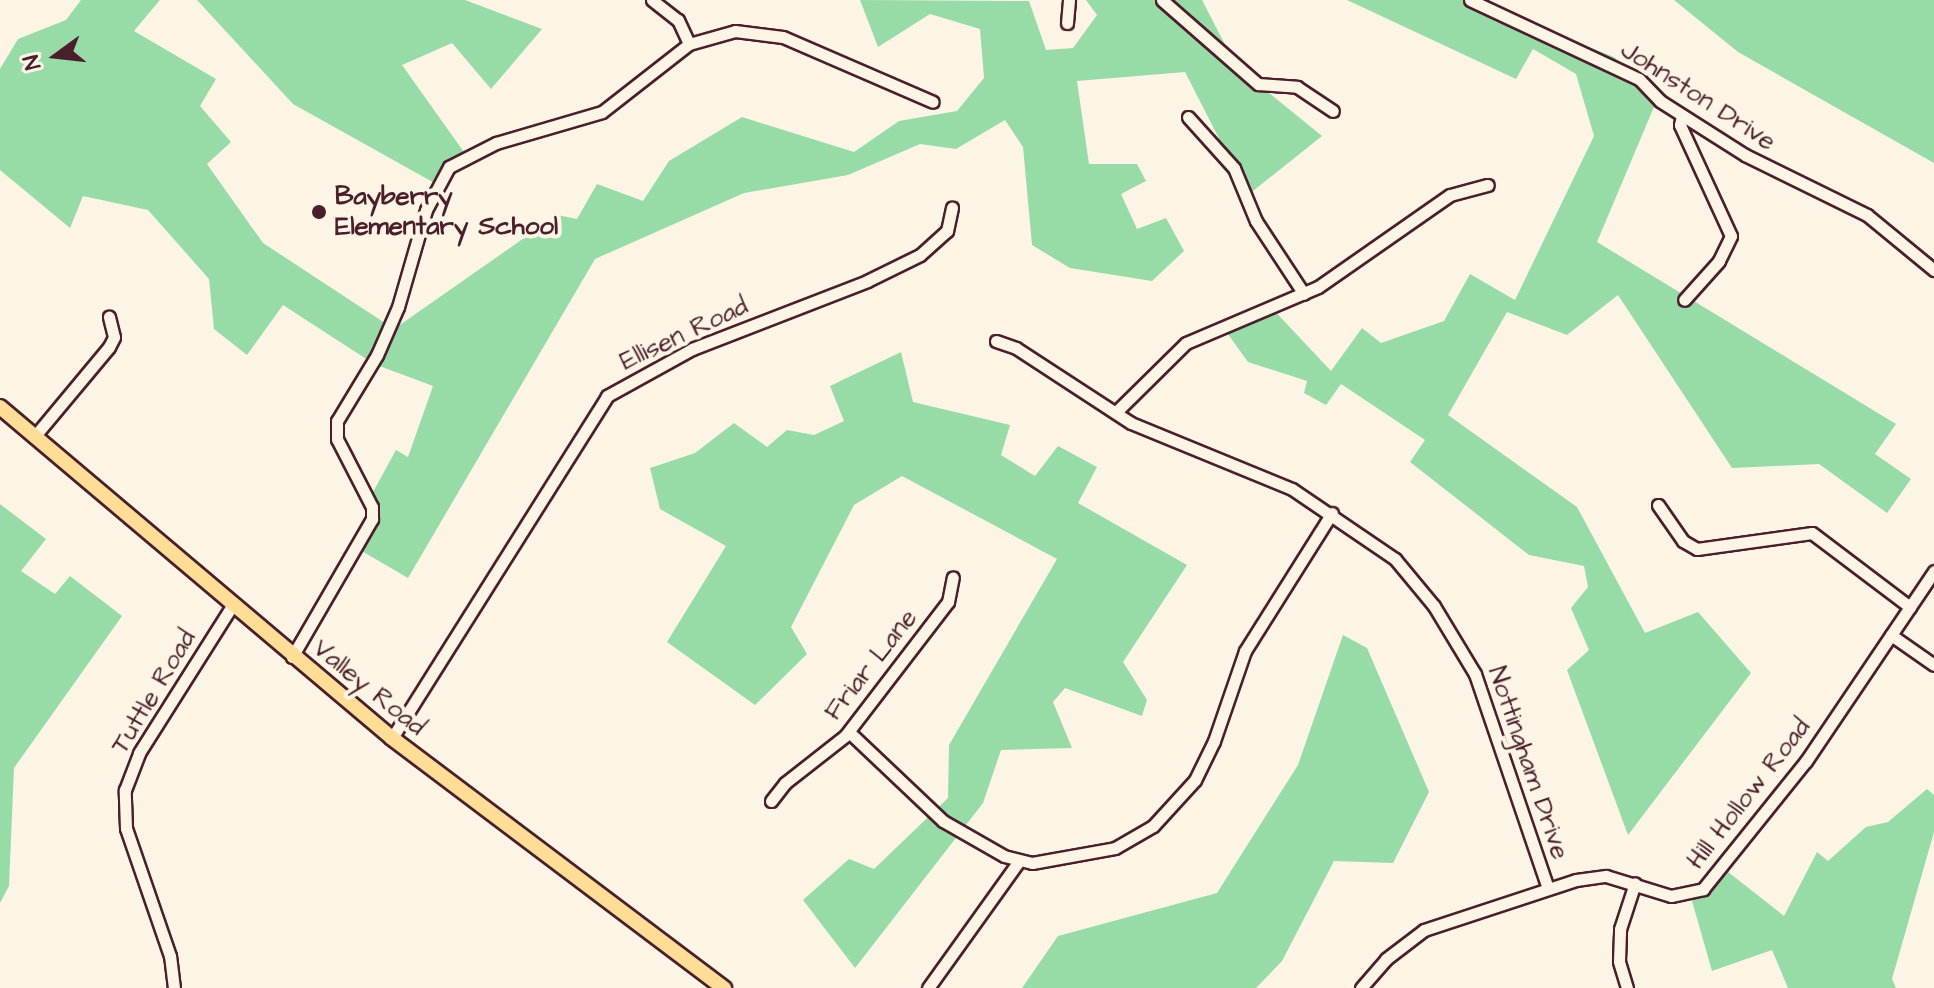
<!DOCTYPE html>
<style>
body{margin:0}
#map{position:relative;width:1934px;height:988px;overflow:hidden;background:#fcf5e5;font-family:"Architects Daughter",sans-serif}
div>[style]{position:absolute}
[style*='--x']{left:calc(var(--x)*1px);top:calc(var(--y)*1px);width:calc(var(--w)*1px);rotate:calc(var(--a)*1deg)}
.green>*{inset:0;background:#97dba7}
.roads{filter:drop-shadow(2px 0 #4a1f2b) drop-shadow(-2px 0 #4a1f2b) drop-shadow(0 2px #4a1f2b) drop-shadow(0 -2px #4a1f2b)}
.minor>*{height:11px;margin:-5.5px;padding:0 5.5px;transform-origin:5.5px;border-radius:5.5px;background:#fcf5e5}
.major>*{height:14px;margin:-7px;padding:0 7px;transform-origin:7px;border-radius:7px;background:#fedd96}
.dots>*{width:22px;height:22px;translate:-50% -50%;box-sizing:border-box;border:4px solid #fcf5e5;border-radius:50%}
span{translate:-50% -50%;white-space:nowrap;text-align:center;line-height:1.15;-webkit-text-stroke:8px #fcf5e5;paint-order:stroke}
.street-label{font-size:26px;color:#4a1f2b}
.poi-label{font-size:26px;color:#4a1f2b;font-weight:700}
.left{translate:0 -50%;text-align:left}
.north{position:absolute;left:16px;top:16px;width:80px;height:80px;-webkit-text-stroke:6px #fcf5e5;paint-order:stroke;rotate:255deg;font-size:22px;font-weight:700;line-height:32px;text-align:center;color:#4a1f2b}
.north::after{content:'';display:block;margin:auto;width:28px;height:36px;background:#4a1f2b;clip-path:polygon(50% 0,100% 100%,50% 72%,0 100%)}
</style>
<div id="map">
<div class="green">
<div style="clip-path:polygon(81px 0,160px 0,134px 31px,216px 79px,200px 106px,231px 142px,207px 164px,263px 243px,394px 329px,557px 215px,577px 219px,597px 184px,643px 201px,669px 161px,742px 117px,854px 152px,899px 121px,957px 111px,984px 78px,980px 29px,930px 14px,878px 47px,860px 0,1029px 1px,1046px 50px,1073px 48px,1097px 15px,1086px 0,1202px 0,1236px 66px,1322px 136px,1248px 195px,1185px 72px,1077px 81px,1089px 164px,1137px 164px,1146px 181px,1121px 194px,1137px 229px,1166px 218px,1184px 251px,1152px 281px,1070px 268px,1032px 245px,1023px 147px,1005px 120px,956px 149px,920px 144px,848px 175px,744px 193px,595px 259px,408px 578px,360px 550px,379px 516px,373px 492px,396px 450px,408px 457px,433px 386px,374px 364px,283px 305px,247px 355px,214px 329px,209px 279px,148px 210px,83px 196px,70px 228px,0 170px,0 69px,18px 39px,66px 20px)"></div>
<div style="clip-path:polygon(197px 0,465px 0,542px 29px,491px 89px,452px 43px,402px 65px,466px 155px,438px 185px,293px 104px)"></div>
<div style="clip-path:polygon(1347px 0,1487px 0,1488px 7px,1614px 57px,1659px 95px,1597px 242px,1896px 424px,1875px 454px,1911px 479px,1887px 513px,1819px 464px,1732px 468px,1618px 295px,1567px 335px,1507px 312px,1448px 415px,1577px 507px,1645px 633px,1698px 612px,1751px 673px,1628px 835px,1567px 670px,1589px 650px,1571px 608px,1588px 587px,1584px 566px,1529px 555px,1410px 462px,1425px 440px,1341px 384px,1326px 405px,1304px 393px,1307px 381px,1248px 362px,1220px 323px,1269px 305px,1331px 371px,1362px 328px,1381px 343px,1444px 321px,1470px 274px,1515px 300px,1594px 136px,1576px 74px,1533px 49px,1516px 79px)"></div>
<div style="clip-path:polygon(1674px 0,1934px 0,1934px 163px,1738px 52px)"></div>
<div style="clip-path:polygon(901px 352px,913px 402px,1010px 425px,1001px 455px,1035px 476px,1058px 446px,1097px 467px,1078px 503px,1187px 565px,1123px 662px,1147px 700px,1142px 716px,1065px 688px,1053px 702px,1072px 748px,1001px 750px,983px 803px,855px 968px,803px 900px,849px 859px,874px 869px,948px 798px,949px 745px,1057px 559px,902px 476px,854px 505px,791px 627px,807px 654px,755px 705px,667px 642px,726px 546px,660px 509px,650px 468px,695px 453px,734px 423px,767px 447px,787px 430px,814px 435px,844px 421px,830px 386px)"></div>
<div style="clip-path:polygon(0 504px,46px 539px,21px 571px,55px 594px,70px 576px,122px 616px,14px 768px,9px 886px,0 903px)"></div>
<div style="clip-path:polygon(1343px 635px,1367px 648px,1429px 792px,1393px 863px,1334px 861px,1282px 961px,1256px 988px,1022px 988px,1058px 936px,1217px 893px,1298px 765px)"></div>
<div style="clip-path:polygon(1927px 789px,1934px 795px,1934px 832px,1892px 979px,1896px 988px,1788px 988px,1772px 950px,1712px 971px,1690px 894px,1723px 868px,1784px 916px,1817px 852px,1828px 861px,1866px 827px,1888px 822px)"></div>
</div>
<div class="roads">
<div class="minor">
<div style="--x:652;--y:0;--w:33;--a:38"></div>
<div style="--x:678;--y:20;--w:26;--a:65"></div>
<div style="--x:1162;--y:0;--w:128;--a:41.2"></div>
<div style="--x:1258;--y:84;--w:39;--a:4"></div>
<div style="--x:1297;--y:87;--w:43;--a:33.7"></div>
<div style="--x:1470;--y:0;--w:187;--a:25.1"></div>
<div style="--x:1639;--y:79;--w:30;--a:46"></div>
<div style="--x:1660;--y:101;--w:101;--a:32.4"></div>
<div style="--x:1745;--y:155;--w:136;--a:26.2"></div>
<div style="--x:1867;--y:215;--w:87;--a:39.4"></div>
<div style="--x:1067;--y:23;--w:23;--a:-85"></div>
<div style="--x:1682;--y:116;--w:9;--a:103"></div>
<div style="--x:1680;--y:125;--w:122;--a:65.3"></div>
<div style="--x:1731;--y:236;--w:28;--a:116"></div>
<div style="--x:1719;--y:261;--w:52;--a:131.9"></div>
<div style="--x:1188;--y:117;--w:69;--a:48"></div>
<div style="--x:1234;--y:168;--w:57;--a:67.5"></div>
<div style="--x:1256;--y:221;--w:87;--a:56.7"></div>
<div style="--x:996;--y:341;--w:21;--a:19"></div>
<div style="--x:1016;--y:348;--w:137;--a:33.1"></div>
<div style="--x:1131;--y:423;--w:174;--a:22.3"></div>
<div style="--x:1292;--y:489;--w:125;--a:34.2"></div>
<div style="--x:1395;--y:559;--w:61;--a:50.3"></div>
<div style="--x:1434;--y:606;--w:79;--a:58.9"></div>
<div style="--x:1475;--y:674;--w:226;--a:71.2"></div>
<div style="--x:1116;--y:412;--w:98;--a:-44.6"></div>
<div style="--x:1186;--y:343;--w:143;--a:-23"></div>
<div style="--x:1318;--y:287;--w:161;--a:-34.9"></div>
<div style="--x:1450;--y:195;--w:39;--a:-15"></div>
<div style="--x:34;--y:437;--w:117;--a:-50.2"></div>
<div style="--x:109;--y:347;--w:11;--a:-63"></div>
<div style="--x:114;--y:337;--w:21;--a:-104"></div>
<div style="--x:1658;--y:505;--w:44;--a:55.2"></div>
<div style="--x:1683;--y:541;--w:16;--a:30"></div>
<div style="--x:1697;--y:549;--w:116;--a:-7.9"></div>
<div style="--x:1812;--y:533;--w:123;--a:37.1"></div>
<div style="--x:1891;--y:635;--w:52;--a:34.9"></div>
<div style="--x:292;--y:657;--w:160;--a:-59.9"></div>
<div style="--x:372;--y:519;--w:12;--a:-90"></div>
<div style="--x:372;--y:507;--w:76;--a:-117.2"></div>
<div style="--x:337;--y:439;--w:18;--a:-90"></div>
<div style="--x:337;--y:421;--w:77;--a:-58.8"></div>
<div style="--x:377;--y:355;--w:52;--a:-66.4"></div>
<div style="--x:398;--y:307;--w:101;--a:-73.9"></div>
<div style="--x:426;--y:210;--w:49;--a:-61.9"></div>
<div style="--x:449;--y:167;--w:53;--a:-27.1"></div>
<div style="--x:496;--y:143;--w:110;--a:-16.3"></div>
<div style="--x:602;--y:112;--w:110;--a:-38"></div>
<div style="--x:689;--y:44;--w:48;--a:-15.8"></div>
<div style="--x:735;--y:31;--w:48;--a:7.1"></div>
<div style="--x:783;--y:37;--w:163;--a:23.4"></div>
<div style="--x:849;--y:732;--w:129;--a:43.4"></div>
<div style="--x:943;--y:821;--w:70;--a:29.8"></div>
<div style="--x:1004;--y:856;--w:29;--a:14"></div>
<div style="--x:1032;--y:863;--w:84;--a:-10.2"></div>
<div style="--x:1115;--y:848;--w:44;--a:-30.1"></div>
<div style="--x:1153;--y:826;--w:62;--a:-47.6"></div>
<div style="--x:1195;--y:780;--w:43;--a:-64"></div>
<div style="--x:1214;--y:741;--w:95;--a:-71"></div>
<div style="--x:1245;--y:651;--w:163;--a:-57.8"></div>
<div style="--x:392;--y:738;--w:404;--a:-57.8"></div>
<div style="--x:607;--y:396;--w:97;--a:-28.9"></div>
<div style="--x:692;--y:349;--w:188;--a:-21.2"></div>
<div style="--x:867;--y:281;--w:59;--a:-26.1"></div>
<div style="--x:920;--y:255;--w:36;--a:-42"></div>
<div style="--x:947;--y:231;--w:24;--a:-78"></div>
<div style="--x:771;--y:801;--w:23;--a:-52"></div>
<div style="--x:785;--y:783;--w:76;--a:-38.1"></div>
<div style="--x:845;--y:736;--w:169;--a:-52.5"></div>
<div style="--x:948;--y:602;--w:25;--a:-79"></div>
<div style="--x:174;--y:988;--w:32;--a:-97"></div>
<div style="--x:170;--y:956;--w:135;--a:-109"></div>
<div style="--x:126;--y:828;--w:38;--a:-92"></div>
<div style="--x:125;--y:790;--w:40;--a:-69"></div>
<div style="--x:139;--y:753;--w:174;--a:-57.7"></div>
<div style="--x:928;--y:988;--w:156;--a:-54.4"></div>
<div style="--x:1361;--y:988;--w:38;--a:-49"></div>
<div style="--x:1386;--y:959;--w:48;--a:-37.3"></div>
<div style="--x:1424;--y:930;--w:160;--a:-18.2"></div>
<div style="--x:1576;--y:880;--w:30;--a:-8"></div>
<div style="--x:1606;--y:876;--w:68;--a:17.1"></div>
<div style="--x:1671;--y:896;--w:33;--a:-12"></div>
<div style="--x:1703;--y:889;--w:164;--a:-51.2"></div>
<div style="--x:1806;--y:761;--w:229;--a:-56"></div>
<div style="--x:1627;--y:988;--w:28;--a:-107"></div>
<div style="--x:1619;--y:961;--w:32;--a:-88"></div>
<div style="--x:1620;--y:929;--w:48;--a:-71.9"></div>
</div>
<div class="major">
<div style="--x:0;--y:407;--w:513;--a:40.18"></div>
<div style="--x:392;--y:738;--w:416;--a:37"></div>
</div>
</div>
<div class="dots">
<div style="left:319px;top:212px;background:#4a1f2b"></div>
</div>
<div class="street-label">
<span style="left:1698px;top:96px;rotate:33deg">Johnston Drive</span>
<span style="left:684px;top:334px;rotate:-25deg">Ellisen Road</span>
<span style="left:871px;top:665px;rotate:-52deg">Friar Lane</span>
<span style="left:369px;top:688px;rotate:39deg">Valley Road</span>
<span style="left:154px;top:692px;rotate:-59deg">Tuttle Road</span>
<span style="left:1528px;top:763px;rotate:71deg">Nottingham Drive</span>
<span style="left:1749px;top:794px;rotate:-52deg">Hill Hollow Road</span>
</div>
<div class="poi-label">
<span class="left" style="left:335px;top:212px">Bayberry<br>Elementary School</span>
</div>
<div class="north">N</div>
</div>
